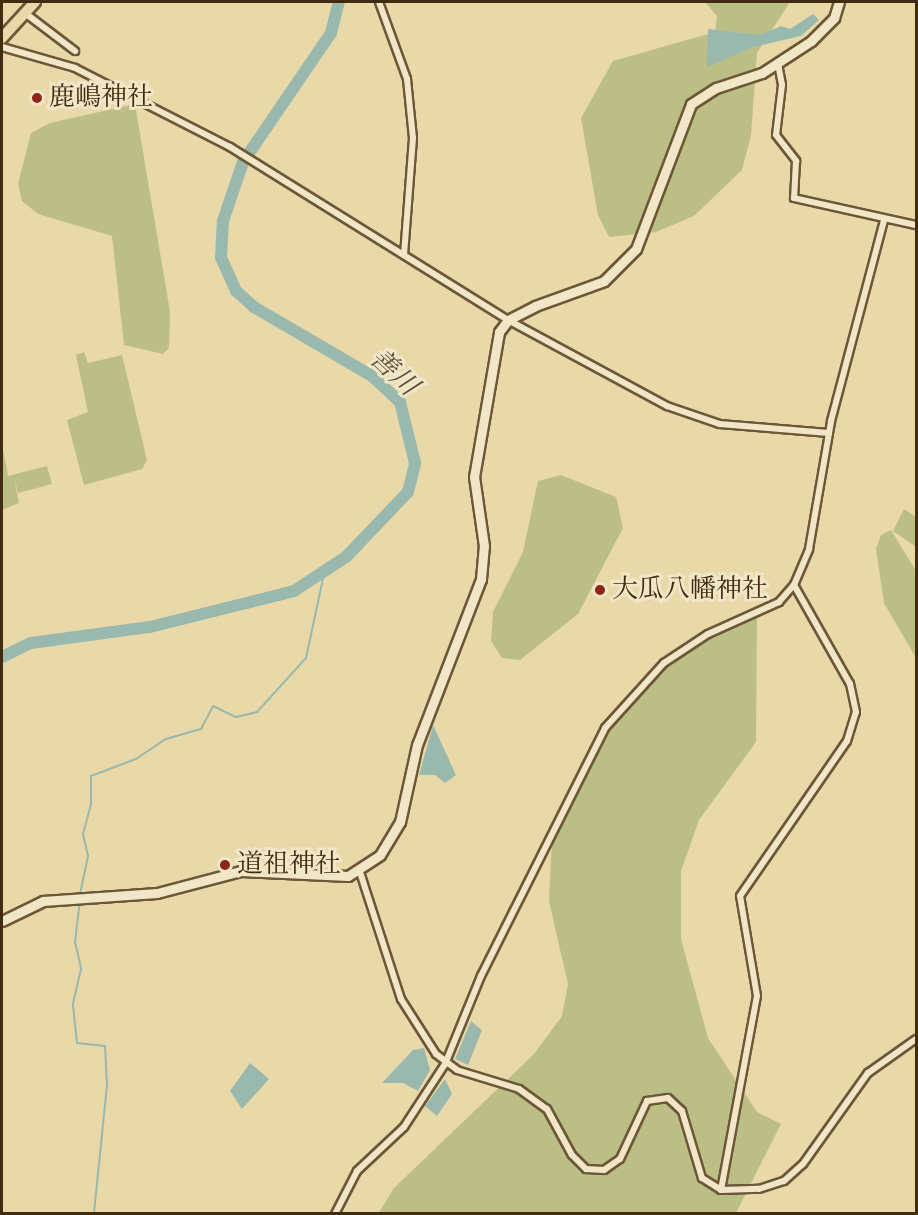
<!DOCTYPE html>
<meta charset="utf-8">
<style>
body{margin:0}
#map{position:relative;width:918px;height:1215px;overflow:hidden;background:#e9d9a9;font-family:"IM FELL Double Pica","Noto Serif JP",serif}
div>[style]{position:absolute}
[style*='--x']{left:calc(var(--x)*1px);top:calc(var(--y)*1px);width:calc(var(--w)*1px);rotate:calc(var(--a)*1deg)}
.green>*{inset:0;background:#bbbe85}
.water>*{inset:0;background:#99b9ae}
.stream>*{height:2px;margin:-1px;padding:0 1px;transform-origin:1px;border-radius:1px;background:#99b9ae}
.river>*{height:12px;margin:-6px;padding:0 6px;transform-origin:6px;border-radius:6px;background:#99b9ae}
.roads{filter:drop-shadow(2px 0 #6c5736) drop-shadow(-2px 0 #6c5736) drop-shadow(0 2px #6c5736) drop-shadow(0 -2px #6c5736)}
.street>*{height:6px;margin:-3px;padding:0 3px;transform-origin:3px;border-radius:3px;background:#f1e6c7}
.secondary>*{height:9px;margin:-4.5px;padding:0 4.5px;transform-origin:4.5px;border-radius:4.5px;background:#f1e6c7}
.highway>*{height:10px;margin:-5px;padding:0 5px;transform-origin:5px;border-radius:5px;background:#e9d9a9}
.dots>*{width:16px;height:16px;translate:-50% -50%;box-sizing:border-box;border:3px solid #f1e6c7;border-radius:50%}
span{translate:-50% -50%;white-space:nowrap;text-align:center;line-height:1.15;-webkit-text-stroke:6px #f1e6c7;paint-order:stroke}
.poi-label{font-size:26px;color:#422c0f}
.left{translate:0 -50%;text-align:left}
.water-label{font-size:27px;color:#584f37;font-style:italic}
.frame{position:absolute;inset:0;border:3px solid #422c0f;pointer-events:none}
</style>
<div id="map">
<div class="green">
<div style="clip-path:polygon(705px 2px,790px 2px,757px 53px,751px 135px,742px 170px,694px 216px,656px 232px,609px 237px,598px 215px,581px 118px,613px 61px,715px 32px,717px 16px)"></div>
<div style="clip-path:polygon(135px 104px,170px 312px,169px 348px,163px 354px,124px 345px,112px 236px,38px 214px,22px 201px,18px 184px,31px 133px,50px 123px)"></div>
<div style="clip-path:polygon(84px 352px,88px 363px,122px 355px,147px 460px,142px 469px,84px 485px,67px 420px,88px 412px,76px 355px)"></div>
<div style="clip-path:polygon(2px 444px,8px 476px,47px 466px,52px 484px,18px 493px,14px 477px,19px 503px,2px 510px)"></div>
<div style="clip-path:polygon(561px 475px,616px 497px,623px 528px,578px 614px,520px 660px,502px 658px,491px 641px,493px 612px,523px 552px,538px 481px)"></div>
<div style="clip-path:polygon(904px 509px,916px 517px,916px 547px,893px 531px)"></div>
<div style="clip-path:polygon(891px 530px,916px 571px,916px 658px,884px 603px,876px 549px,881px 535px)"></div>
<div style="clip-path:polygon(757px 615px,756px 742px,699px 820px,681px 871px,681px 939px,708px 1038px,757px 1112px,781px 1124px,736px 1213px,378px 1214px,394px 1188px,534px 1054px,562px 1016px,568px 984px,549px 901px,552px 839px,569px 787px,616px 711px,664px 660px,712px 630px)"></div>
</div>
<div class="water">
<div style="clip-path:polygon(813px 14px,819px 20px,801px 36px,753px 47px,707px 67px,708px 29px,760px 35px,781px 26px,790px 29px)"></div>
<div style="clip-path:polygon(433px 725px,456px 775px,445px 783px,435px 775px,419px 775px)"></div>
<div style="clip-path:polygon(471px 1021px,482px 1030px,468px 1065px,455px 1059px)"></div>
<div style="clip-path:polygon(424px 1048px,430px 1070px,418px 1091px,403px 1083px,382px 1083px,413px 1050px)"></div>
<div style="clip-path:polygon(250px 1063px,269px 1079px,242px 1109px,230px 1091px)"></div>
<div style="clip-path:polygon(445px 1079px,452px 1094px,437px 1116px,425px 1106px)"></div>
</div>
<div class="stream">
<div style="--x:80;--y:894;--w:39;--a:-78"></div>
<div style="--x:88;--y:856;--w:23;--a:-103"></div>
<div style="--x:83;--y:834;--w:30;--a:-75"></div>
<div style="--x:91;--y:805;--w:29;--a:-90"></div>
<div style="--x:91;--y:776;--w:48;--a:-20.7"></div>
<div style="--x:136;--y:759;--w:36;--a:-34"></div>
<div style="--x:166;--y:739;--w:36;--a:-16"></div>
<div style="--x:201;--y:729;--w:26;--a:-62"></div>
<div style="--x:213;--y:706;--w:25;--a:26"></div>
<div style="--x:236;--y:717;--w:22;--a:-13"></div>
<div style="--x:257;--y:712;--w:73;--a:-47.8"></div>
<div style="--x:306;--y:658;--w:86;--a:-77.9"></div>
<div style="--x:80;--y:900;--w:42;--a:96.8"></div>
<div style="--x:75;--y:942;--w:28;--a:77"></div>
<div style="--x:81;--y:969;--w:37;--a:103"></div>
<div style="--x:73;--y:1005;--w:38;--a:84"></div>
<div style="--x:77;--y:1043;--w:28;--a:6"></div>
<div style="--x:105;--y:1046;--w:39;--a:87"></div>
<div style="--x:107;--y:1085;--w:130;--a:95.8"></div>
</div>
<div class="river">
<div style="--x:2;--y:657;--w:32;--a:-26"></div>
<div style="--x:31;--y:643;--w:120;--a:-7.7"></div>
<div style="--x:150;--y:627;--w:148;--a:-14"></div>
<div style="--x:294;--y:591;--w:62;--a:-33.2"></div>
<div style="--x:346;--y:557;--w:90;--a:-46.4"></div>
<div style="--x:408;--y:492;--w:30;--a:-76"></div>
<div style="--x:415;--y:463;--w:63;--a:-103.8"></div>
<div style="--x:400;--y:402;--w:38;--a:-137"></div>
<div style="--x:372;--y:376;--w:137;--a:-149.7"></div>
<div style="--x:254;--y:307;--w:24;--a:-138"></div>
<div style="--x:236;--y:291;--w:36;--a:-114"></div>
<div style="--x:221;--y:258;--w:37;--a:-87"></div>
<div style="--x:223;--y:221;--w:62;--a:-71.3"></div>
<div style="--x:243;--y:162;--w:156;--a:-55.7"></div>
<div style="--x:331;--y:33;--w:32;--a:-76"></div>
</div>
<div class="roads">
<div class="street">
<div style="--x:379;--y:2;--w:82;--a:70"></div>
<div style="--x:407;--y:79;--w:59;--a:84.2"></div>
<div style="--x:413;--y:138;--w:117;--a:94.4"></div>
<div style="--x:25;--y:13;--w:63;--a:37.2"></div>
<div style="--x:2;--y:47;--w:76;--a:16"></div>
<div style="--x:75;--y:68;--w:174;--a:27"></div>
<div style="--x:230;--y:147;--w:327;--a:31.9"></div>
<div style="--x:508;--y:320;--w:181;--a:28.4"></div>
<div style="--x:667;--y:406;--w:56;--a:18.8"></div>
<div style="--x:720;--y:424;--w:109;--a:4.7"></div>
<div style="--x:778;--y:64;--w:21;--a:79"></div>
<div style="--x:782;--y:85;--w:50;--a:96.8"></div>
<div style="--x:776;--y:135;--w:33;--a:52"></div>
<div style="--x:796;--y:161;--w:37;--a:93"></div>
<div style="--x:794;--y:198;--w:125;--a:12.5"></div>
<div style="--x:359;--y:869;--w:137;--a:72.1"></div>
<div style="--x:401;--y:999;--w:65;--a:57.5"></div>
<div style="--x:436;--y:1054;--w:26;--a:37"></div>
<div style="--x:457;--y:1070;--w:65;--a:17"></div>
<div style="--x:519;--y:1089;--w:34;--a:36"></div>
<div style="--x:547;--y:1109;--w:52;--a:61.5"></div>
<div style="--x:572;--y:1155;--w:20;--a:45"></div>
<div style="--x:586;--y:1169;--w:18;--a:3"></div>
<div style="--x:604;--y:1170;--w:19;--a:-35"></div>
<div style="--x:620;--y:1159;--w:64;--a:-65"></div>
<div style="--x:647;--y:1101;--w:21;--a:-8"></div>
<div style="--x:668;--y:1098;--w:19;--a:43"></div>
<div style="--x:682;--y:1111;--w:70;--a:73.4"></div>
<div style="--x:702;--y:1178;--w:22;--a:32"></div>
<div style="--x:721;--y:1190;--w:38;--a:-2"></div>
<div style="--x:759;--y:1189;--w:26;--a:-18"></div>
<div style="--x:784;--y:1181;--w:25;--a:-42"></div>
<div style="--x:803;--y:1164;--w:112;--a:-54.5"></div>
<div style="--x:868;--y:1073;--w:59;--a:-35.3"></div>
<div style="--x:721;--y:1190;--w:197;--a:-79.5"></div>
<div style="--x:757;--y:996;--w:101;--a:-99.6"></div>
<div style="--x:740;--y:896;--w:188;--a:-55.4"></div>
<div style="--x:847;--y:741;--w:30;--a:-73"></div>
<div style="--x:856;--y:712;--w:29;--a:-102"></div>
<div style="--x:850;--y:684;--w:114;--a:-119.5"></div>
<div style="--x:335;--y:1214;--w:48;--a:-62.9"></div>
<div style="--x:357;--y:1171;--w:64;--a:-43.1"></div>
<div style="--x:404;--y:1127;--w:75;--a:-56.9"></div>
<div style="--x:445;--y:1064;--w:95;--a:-67.8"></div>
<div style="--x:481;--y:976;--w:277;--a:-63.4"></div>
<div style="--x:605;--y:728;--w:88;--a:-47.8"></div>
<div style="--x:664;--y:663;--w:53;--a:-33.4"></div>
<div style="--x:708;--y:634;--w:78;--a:-24.3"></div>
<div style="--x:779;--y:602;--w:23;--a:-49"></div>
<div style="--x:794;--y:585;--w:39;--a:-67"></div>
<div style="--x:809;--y:549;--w:130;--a:-80.2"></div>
<div style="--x:831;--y:421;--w:208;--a:-75.2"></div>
</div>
<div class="secondary">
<div style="--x:2;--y:921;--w:46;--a:-26"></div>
<div style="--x:43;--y:901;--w:114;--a:-4"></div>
<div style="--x:157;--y:893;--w:87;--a:-14.7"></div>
<div style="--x:241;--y:871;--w:107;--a:2.7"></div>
<div style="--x:348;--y:876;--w:38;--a:-33"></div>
<div style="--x:380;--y:855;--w:39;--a:-59"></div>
<div style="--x:400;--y:822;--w:79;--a:-77.6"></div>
<div style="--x:417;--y:745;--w:178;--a:-68.9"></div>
<div style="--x:481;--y:579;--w:33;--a:-85"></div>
<div style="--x:484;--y:546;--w:70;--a:-98.2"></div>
<div style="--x:474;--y:477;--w:147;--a:-80.2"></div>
<div style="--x:499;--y:332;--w:15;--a:-53"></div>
<div style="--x:508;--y:320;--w:30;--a:-27"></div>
<div style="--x:535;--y:306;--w:73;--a:-19.9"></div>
<div style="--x:604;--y:281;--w:45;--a:-45"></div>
<div style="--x:636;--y:249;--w:155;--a:-69.2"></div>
<div style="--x:691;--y:104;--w:30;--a:-33"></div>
<div style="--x:716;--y:88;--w:48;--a:-18.1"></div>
<div style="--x:762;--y:73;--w:59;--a:-33.1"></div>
<div style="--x:811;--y:41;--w:33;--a:-45"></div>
<div style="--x:834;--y:18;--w:17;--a:-73"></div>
</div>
<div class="highway">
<div style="--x:2;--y:38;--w:49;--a:-47.5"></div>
</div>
</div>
<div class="dots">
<div style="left:37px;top:98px;background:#8f2418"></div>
<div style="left:600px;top:590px;background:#8f2418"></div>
<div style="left:225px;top:865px;background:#8f2418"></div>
</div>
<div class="poi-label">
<span class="left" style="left:49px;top:98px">鹿嶋神社</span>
<span class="left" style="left:612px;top:590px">大瓜八幡神社</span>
<span class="left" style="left:237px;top:865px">道祖神社</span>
</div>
<div class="water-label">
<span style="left:394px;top:372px;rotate:43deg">善川</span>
</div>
<div class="frame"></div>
</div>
